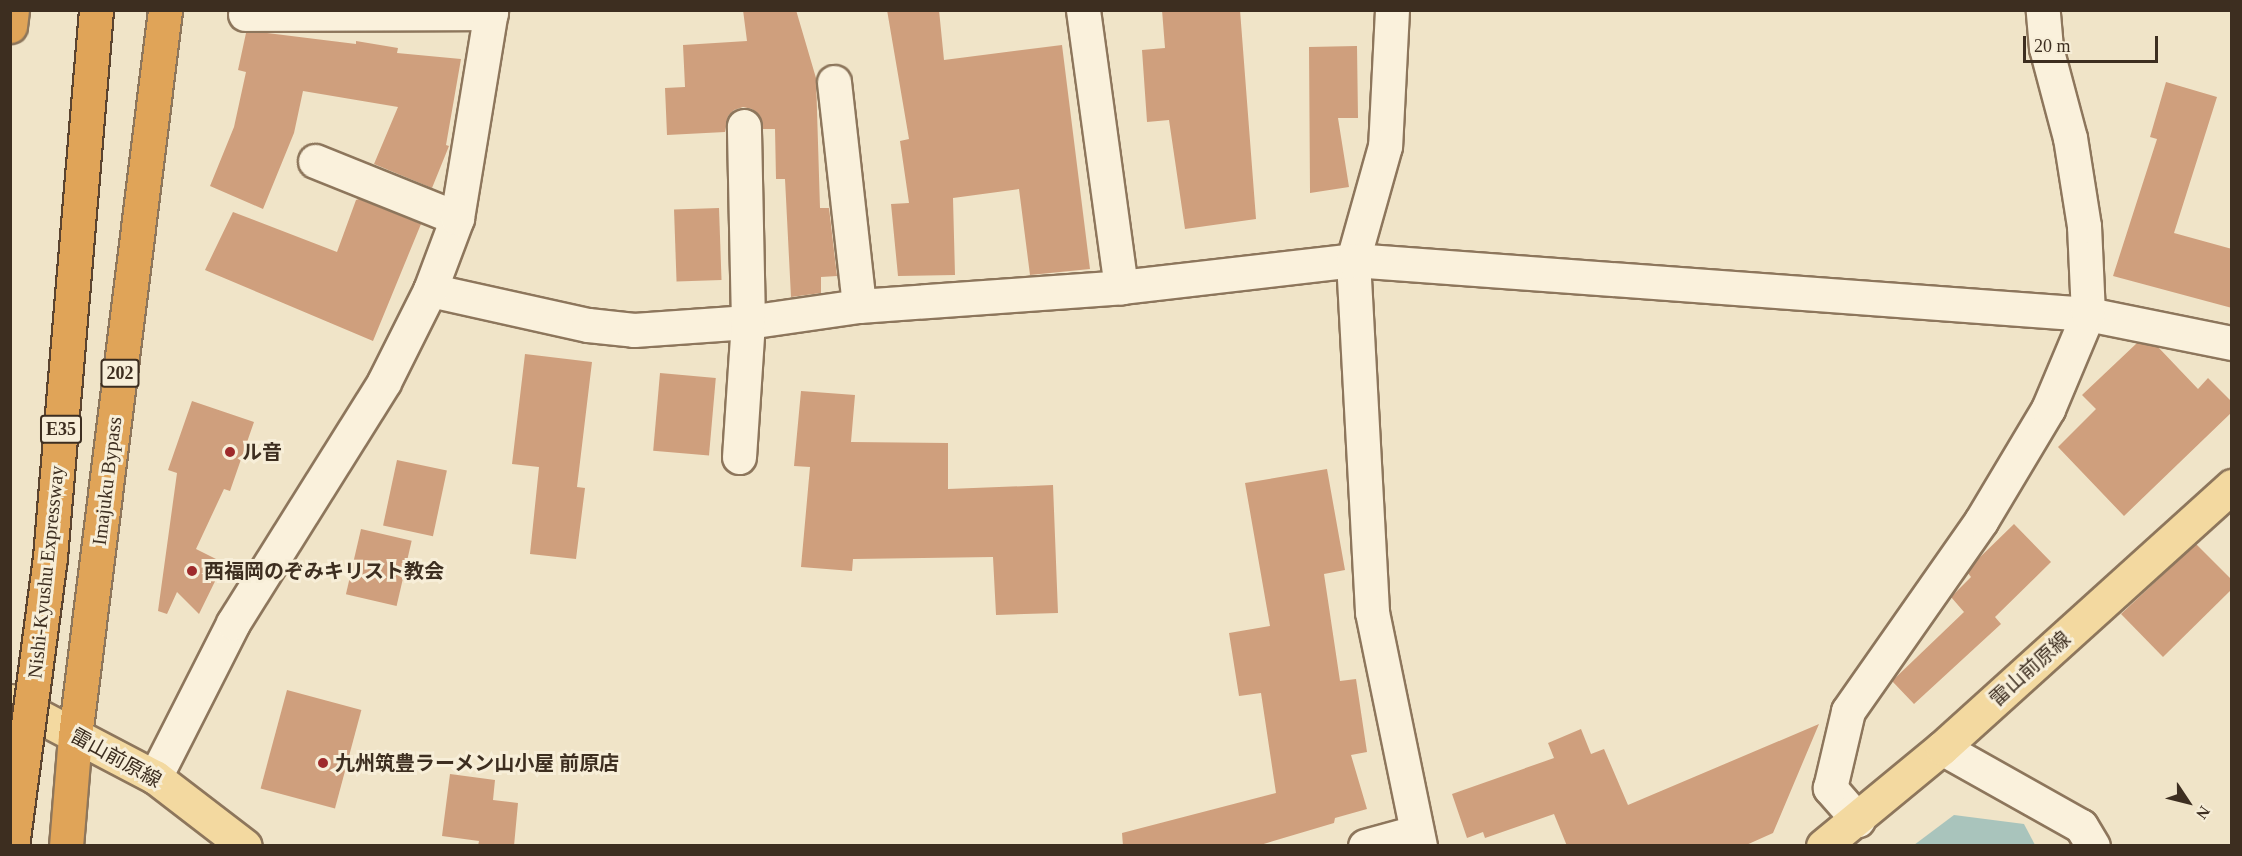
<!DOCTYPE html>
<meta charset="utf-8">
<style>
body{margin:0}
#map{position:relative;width:2242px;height:856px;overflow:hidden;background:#f0e4c8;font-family:"Times New Roman","Noto Sans JP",serif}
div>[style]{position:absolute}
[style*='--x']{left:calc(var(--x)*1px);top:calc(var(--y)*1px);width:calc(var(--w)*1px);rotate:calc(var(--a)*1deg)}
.water>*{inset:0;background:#a9c4bc}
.building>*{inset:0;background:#cf9f7d;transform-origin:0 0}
.roads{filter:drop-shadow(2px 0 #8d765c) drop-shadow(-2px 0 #8d765c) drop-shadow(0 2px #8d765c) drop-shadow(0 -2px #8d765c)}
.minor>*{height:33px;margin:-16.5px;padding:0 16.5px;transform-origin:16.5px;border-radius:16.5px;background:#faf1dc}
.major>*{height:33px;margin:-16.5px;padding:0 16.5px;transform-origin:16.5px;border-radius:16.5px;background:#f3d9a0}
.highway>*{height:33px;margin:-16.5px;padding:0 16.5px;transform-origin:16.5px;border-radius:16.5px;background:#e0a458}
.bridges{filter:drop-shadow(2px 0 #5b4430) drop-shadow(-2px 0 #5b4430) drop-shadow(0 2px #5b4430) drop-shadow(0 -2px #5b4430)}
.highway-bridge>*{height:33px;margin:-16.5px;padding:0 16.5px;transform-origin:16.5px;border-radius:16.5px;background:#e0a458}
.dots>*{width:16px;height:16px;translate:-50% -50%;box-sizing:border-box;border:3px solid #f7eed8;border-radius:50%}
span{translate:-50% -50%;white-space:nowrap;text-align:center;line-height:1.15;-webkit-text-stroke:6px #f7eed8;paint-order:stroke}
.shield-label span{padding:2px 4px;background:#f7eed8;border:2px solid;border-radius:4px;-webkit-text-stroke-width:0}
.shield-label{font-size:18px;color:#3d2e20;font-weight:700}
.poi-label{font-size:20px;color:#3d2e20;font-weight:700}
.left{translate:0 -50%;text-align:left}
.street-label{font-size:20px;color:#3d2e20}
.frame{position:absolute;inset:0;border:12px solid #3d2e20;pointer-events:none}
.north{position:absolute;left:2158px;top:772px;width:60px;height:60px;-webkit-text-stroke:4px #f7eed8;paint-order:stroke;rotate:125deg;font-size:16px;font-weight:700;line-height:24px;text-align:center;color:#3d2e20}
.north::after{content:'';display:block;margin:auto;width:21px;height:27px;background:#3d2e20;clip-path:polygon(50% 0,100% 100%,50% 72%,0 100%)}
.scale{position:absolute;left:2023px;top:36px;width:135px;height:27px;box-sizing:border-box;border:3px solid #3d2e20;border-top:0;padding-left:8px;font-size:18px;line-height:21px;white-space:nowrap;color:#3d2e20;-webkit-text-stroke:4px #f7eed8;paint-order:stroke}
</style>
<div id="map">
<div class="water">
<div style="clip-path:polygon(1954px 815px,2024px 824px,2035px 845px,1914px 845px)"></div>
</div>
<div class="building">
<div style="clip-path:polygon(743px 10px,796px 10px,816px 78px,820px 208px,829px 208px,837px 276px,821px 277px,821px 293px,791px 297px,785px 179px,776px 179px,775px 129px,763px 129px,760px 116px,752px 109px,743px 107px,734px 110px,728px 116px,725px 132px,667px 135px,665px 88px,685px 87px,683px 45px,747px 41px)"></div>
<div style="clip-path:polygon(887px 10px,939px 10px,944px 60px,1062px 45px,1090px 269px,1030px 275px,1019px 189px,953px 198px,955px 275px,898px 276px,891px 204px,909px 203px,900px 141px,909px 139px)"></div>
<div style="clip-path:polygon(1162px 10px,1240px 10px,1256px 219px,1185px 229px,1169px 120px,1147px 122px,1142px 50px,1165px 48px)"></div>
<div style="clip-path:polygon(246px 33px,267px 33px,356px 44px,356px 41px,398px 48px,397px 53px,461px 59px,446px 145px,449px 146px,432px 188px,374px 164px,398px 107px,303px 91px,294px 133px,263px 209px,210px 186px,234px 127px,246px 72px,238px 70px)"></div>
<div style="clip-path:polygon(1357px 46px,1358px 118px,1338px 118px,1349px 187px,1310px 193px,1309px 47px)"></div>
<div style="clip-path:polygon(2166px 82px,2217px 97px,2174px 233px,2232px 249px,2232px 308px,2113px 276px,2157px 139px,2150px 137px)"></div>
<div style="clip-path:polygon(359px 199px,421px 224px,373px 341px,205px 270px,233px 212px,337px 252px,356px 200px)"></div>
<div style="left:719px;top:208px;width:72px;height:45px;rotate:88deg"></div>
<div style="clip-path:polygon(2137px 343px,2158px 347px,2198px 389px,2208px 378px,2232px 402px,2232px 412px,2124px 516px,2058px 447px,2096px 409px,2082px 395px)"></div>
<div style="clip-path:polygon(525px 354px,592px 362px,577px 487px,585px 488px,576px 559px,530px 554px,539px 467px,512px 464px)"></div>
<div style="left:660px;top:373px;width:56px;height:78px;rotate:5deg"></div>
<div style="clip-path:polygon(801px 391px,855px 395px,851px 442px,948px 443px,948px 489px,1053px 485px,1058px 613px,996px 615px,993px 557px,853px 559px,852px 571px,801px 567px,810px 467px,794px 466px)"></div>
<div style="clip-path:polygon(192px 401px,254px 422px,230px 491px,224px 489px,196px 549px,224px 563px,199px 614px,177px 592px,167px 614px,158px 611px,177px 473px,168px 470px)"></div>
<div style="left:397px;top:460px;width:51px;height:67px;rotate:12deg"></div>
<div style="clip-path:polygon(1327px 469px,1345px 570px,1324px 574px,1340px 681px,1356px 679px,1367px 752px,1351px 755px,1367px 809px,1335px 818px,1334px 823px,1257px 846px,1123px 846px,1122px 833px,1276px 793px,1261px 693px,1239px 696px,1229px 633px,1270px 626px,1245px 483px)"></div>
<div style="clip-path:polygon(2014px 524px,2051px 562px,1995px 617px,2001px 624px,1914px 704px,1892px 681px,1964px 612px,1951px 597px,1971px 577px,1968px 573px,1976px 561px)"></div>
<div style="left:361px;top:529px;width:52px;height:67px;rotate:13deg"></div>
<div style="clip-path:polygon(2196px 544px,2232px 580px,2232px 589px,2163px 657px,2121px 614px)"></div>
<div style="left:287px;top:690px;width:77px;height:102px;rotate:15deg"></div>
<div style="clip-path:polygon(1819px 724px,1773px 833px,1744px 846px,1567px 846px,1554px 814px,1485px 838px,1483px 832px,1467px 838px,1452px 794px,1554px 758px,1548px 743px,1581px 729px,1591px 754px,1604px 749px,1628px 805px)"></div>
<div style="clip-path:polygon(450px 774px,495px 780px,493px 800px,518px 803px,514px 846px,478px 846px,479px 841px,442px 836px)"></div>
</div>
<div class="roads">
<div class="minor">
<div style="--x:1083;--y:10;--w:280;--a:82.2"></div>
<div style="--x:1392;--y:10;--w:136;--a:92.9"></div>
<div style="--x:1385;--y:146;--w:118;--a:105.7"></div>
<div style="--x:1353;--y:260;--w:353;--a:86.9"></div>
<div style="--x:1372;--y:612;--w:239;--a:78.4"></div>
<div style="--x:245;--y:14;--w:246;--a:-0.2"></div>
<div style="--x:834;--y:82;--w:225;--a:83.6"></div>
<div style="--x:315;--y:161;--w:153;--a:21.9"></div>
<div style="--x:430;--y:290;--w:162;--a:12.5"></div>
<div style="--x:588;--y:325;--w:46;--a:6.2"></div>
<div style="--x:634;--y:330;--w:114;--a:-4"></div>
<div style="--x:748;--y:322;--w:112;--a:-8.2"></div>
<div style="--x:859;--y:306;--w:263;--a:-4.1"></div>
<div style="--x:1121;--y:287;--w:234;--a:-6.6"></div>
<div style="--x:1353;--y:260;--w:737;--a:4.2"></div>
<div style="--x:2088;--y:314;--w:147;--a:11.4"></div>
<div style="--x:739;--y:457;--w:135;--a:-86.2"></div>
<div style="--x:748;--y:322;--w:196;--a:-91.2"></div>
<div style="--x:1942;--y:748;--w:159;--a:29.3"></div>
<div style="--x:2081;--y:826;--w:23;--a:59"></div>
<div style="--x:155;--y:777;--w:173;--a:-63.1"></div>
<div style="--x:233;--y:623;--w:284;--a:-57.9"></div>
<div style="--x:384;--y:382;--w:103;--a:-63.4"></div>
<div style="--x:430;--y:290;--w:77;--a:-69.4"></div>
<div style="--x:457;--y:218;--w:211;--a:-80.7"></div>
<div style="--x:1858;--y:820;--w:43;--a:-131.2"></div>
<div style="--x:1830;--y:788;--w:79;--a:-76.8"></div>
<div style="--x:1848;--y:711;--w:232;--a:-55"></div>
<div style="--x:1981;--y:521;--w:131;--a:-59.1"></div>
<div style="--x:2048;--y:409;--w:103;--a:-67.2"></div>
<div style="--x:2088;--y:314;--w:88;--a:-92.6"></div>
<div style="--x:2084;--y:226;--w:89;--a:-99"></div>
<div style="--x:2070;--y:138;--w:93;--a:-104.9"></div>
<div style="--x:2046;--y:48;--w:38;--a:-95"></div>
<div style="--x:1365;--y:846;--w:53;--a:-15.4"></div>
</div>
<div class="major">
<div style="--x:10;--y:701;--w:164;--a:27.7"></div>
<div style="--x:155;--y:777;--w:113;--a:37.5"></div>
<div style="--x:1823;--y:846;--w:154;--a:-39.5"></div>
<div style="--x:1942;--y:748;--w:391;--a:-42.1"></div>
</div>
<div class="highway">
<div style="--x:10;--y:26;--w:16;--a:-83"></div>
<div style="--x:66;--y:846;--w:110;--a:-85.3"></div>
<div style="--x:75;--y:736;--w:732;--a:-82.93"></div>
</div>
</div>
<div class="bridges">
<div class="highway-bridge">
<div style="--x:12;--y:846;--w:291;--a:-82.5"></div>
<div style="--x:50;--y:557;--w:549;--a:-85.19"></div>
</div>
</div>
<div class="dots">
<div style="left:230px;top:452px;background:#9e2a2b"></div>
<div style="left:192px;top:571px;background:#9e2a2b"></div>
<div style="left:323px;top:763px;background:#9e2a2b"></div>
</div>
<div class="shield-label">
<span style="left:120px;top:373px">202</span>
<span style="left:61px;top:429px">E35</span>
</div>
<div class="poi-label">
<span class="left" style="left:242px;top:452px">ル音</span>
<span class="left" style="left:204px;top:571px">西福岡のぞみキリスト教会</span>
<span class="left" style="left:335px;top:763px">九州筑豊ラーメン山小屋 前原店</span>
</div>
<div class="street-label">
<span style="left:107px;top:481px;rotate:-83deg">Imajuku Bypass</span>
<span style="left:46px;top:572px;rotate:-84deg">Nishi-Kyushu Expressway</span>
<span style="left:2030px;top:669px;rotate:-42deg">雷山前原線</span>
<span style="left:116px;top:758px;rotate:29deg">雷山前原線</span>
</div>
<div class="frame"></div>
<div class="north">N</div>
<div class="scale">20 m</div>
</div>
